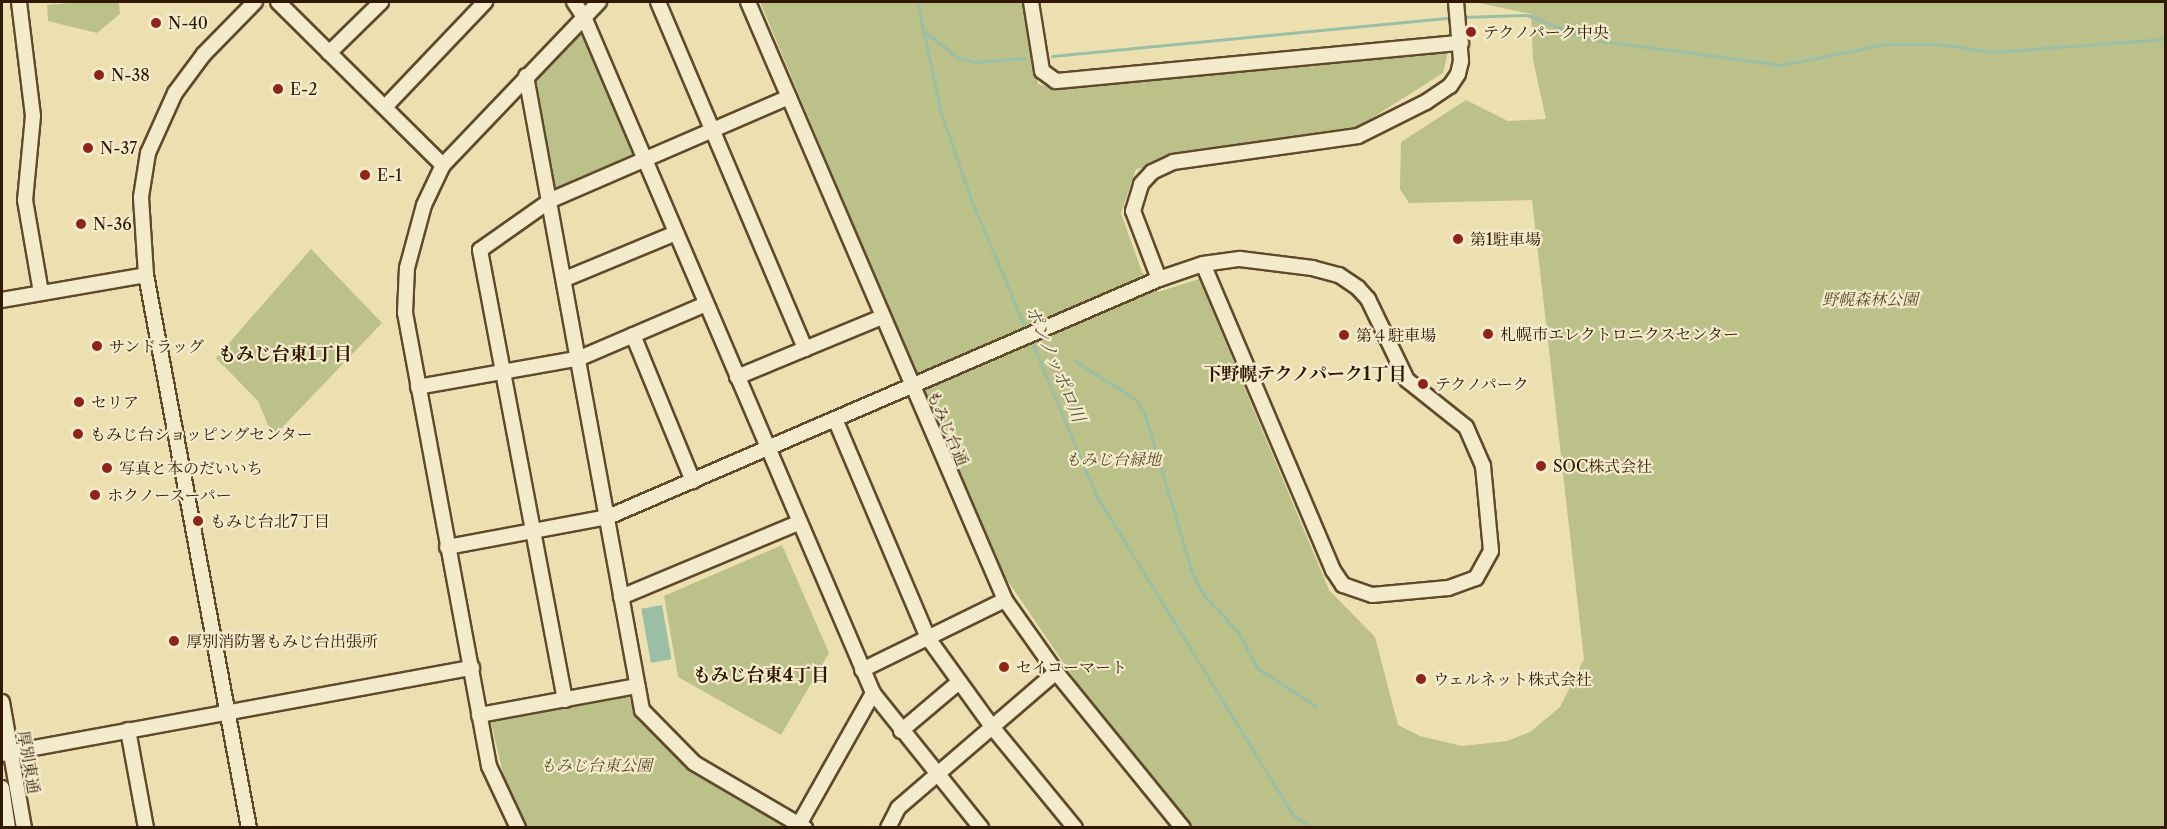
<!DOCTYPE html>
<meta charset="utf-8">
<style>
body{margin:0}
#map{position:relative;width:2167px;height:829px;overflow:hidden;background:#ede0b0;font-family:"Libre Caslon Text","Noto Serif JP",serif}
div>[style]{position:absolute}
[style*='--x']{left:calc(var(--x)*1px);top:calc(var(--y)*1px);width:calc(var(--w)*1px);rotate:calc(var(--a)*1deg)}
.green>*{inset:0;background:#bbc189}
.water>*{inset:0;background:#9abea6;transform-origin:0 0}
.stream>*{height:3px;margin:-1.5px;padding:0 1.5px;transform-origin:1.5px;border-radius:1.5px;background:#9abea6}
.roads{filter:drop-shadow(2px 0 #604a2c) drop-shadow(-2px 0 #604a2c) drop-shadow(0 2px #604a2c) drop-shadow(0 -2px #604a2c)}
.minor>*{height:14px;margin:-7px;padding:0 7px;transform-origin:7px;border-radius:7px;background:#f3ebcc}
.dots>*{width:16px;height:16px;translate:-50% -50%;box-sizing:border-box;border:3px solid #f3ebcc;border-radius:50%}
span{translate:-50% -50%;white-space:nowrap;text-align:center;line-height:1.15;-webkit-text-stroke:4.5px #f3ebcc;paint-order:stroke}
.poi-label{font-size:16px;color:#311800}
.left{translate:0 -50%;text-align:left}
.park-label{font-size:16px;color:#5a4b29;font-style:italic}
.street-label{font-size:16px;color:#311800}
.neighbourhood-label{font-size:18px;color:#311800;font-weight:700}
.water-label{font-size:18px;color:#56523a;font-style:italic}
.frame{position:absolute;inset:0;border:3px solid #311800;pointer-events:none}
</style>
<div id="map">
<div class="green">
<div style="clip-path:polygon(80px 2px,119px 2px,120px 14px,97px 33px,48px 21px,47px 5px)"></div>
<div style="clip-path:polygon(760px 2px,1023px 2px,1038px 84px,1054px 89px,1448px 52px,1443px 73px,1353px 130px,1136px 169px,1121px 213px,1142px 272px,1158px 292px,1199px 279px,1329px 590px,1375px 637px,1398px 725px,1420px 736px,1462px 746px,1507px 741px,1530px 732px,1560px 707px,1584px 659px,1532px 200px,1409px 203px,1400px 189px,1401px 142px,1466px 100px,1508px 121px,1546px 119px,1533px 60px,1531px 14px,1474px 2px,2165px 2px,2165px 827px,1191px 827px,1084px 693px,997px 565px)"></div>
<div style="clip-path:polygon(584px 17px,645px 160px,551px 200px,526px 76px)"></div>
<div style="clip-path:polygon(311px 249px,382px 323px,273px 437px,258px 401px,216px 358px)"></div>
<div style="clip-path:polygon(782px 545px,829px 653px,781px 735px,678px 677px,664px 596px)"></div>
<div style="clip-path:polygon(628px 695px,636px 714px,689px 767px,787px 827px,528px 827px,506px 785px,491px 723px,494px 719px)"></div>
</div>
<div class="water">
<div style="left:662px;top:605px;width:55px;height:21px;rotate:80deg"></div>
</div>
<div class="stream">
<div style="--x:917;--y:2;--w:114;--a:77.8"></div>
<div style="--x:941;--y:113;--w:94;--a:70.8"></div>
<div style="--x:972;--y:202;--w:141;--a:67.1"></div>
<div style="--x:1461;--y:17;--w:66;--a:-1.7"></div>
<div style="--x:1527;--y:15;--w:65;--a:21.8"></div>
<div style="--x:1587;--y:39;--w:197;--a:7.6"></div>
<div style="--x:1782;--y:65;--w:106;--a:-11.4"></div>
<div style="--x:1886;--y:44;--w:52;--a:0"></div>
<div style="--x:1938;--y:44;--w:55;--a:8.4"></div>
<div style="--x:1992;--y:52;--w:174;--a:-4.3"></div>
<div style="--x:924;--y:31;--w:43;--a:38.5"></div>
<div style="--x:958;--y:58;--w:18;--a:13"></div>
<div style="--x:976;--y:62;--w:48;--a:-4.8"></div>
<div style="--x:1052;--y:56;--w:404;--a:-5.5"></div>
<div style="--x:1030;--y:338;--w:170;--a:67.2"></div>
<div style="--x:1096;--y:495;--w:374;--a:58.4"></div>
<div style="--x:1292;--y:814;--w:24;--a:36"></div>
<div style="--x:1074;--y:360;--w:74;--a:32.8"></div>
<div style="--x:1136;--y:400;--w:17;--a:59"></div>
<div style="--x:1145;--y:415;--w:161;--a:73.4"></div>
<div style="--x:1191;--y:569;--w:26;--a:65"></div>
<div style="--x:1202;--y:593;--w:54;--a:47.2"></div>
<div style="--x:1239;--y:633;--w:39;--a:63"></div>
<div style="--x:1257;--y:668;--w:70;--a:32.8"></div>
</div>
<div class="roads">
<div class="minor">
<div style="--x:19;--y:2;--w:115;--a:83"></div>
<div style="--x:33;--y:116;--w:84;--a:95.4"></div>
<div style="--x:25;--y:200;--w:94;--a:80.2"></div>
<div style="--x:278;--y:2;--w:232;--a:44.7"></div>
<div style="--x:574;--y:2;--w:18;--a:56"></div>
<div style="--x:584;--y:17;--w:735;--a:66.85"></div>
<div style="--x:873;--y:693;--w:173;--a:51.3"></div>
<div style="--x:658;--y:2;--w:377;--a:67"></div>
<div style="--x:748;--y:2;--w:651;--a:66.74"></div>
<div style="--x:1005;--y:600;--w:88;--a:54.7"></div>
<div style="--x:1056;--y:672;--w:201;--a:50.9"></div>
<div style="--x:1031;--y:2;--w:70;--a:80.9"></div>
<div style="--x:1042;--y:71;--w:17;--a:36"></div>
<div style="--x:1056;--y:81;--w:407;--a:-5.4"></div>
<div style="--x:329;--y:53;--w:73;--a:-44.4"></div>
<div style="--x:526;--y:76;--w:645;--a:79.63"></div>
<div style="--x:642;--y:710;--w:74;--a:45.5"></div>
<div style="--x:694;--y:763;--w:129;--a:30.4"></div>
<div style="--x:386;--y:106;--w:144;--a:-46.4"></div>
<div style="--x:565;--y:279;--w:120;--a:-22.5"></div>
<div style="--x:1159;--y:279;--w:73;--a:-110.9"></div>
<div style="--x:1133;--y:211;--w:28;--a:-73"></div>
<div style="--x:1141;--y:184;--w:16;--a:-47"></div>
<div style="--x:1152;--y:172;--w:23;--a:-25"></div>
<div style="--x:1173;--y:162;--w:187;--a:-8"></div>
<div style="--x:1358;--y:136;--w:76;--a:-26.6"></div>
<div style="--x:1426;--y:102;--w:29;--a:-34"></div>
<div style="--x:1450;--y:86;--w:14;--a:-56"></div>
<div style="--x:1458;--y:74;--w:13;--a:-77"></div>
<div style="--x:1461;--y:61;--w:59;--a:-94.8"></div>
<div style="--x:2;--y:300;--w:146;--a:-9.8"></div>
<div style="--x:633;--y:335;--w:158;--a:67.7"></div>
<div style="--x:737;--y:377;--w:157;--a:-22.5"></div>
<div style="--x:418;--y:387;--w:165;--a:-10.1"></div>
<div style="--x:580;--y:358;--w:137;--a:-23.2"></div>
<div style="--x:835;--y:419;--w:238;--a:67"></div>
<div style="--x:928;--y:638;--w:111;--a:54.2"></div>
<div style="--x:993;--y:728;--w:129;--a:50.6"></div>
<div style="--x:447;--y:547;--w:164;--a:-10.6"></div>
<div style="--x:608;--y:517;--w:600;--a:-23.36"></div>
<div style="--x:1159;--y:279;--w:46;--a:-18.8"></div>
<div style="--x:1203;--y:264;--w:37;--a:-8"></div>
<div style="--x:1240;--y:259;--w:73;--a:7.1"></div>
<div style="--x:1312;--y:268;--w:28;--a:15"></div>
<div style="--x:1339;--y:275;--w:23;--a:34"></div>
<div style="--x:1358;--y:288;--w:15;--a:48"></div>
<div style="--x:1368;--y:299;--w:90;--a:64.3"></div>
<div style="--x:1407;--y:380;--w:75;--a:38.5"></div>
<div style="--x:1466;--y:427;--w:43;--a:66.4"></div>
<div style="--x:1483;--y:466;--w:85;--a:84.6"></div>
<div style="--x:1491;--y:551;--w:31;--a:119"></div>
<div style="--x:1476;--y:578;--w:30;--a:160"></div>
<div style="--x:1448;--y:588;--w:76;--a:174.7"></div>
<div style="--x:1372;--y:595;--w:31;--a:-161"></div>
<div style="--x:1343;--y:585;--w:18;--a:-124"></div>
<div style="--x:1333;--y:570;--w:332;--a:-113"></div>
<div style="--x:621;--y:597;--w:192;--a:-22.7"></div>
<div style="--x:862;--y:670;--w:159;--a:-26.1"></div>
<div style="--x:565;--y:700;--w:458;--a:-100.7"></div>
<div style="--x:480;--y:250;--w:87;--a:-35.2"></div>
<div style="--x:551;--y:200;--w:259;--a:-23.4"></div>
<div style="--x:2;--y:702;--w:128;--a:80.1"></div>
<div style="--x:479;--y:715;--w:161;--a:-10.4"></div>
<div style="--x:128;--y:730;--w:100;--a:79.6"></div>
<div style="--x:901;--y:731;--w:76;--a:-40.2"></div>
<div style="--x:2;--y:754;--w:478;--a:-10.4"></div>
<div style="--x:2;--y:788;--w:40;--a:81.5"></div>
<div style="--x:249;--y:828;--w:563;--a:-100.55"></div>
<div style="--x:146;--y:275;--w:78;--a:-93.7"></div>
<div style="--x:141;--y:197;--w:45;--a:-81"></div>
<div style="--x:148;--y:153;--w:66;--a:-65.8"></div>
<div style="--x:175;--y:93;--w:49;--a:-53.4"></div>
<div style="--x:204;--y:54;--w:73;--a:-45.6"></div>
<div style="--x:518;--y:828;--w:68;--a:-115.1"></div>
<div style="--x:489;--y:766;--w:461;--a:-100.5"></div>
<div style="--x:405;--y:313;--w:45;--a:-87.5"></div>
<div style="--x:407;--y:268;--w:65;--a:-74.9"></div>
<div style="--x:424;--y:205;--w:44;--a:-64.6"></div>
<div style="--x:443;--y:165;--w:226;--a:-46.3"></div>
<div style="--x:797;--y:828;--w:155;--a:-60.6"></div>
<div style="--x:888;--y:828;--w:22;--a:-63"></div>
<div style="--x:898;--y:808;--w:208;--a:-40.7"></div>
</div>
</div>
<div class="dots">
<div style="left:156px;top:23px;background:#8f2418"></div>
<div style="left:1471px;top:32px;background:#8f2418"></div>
<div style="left:99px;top:75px;background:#8f2418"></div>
<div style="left:278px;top:89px;background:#8f2418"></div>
<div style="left:88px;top:148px;background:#8f2418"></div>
<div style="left:365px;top:175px;background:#8f2418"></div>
<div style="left:81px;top:224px;background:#8f2418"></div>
<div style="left:1458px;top:239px;background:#8f2418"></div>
<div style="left:1488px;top:334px;background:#8f2418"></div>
<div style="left:1344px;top:335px;background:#8f2418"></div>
<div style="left:97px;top:346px;background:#8f2418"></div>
<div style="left:1423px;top:384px;background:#8f2418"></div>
<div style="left:79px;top:402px;background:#8f2418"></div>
<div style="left:78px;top:434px;background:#8f2418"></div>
<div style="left:1541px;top:466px;background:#8f2418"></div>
<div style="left:107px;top:468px;background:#8f2418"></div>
<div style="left:95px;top:495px;background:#8f2418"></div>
<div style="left:198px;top:521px;background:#8f2418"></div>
<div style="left:174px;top:641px;background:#8f2418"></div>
<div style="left:1004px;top:667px;background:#8f2418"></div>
<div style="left:1421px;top:679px;background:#8f2418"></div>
</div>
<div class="poi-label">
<span class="left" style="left:168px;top:23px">N-40</span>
<span class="left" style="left:1483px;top:32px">テクノパーク中央</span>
<span class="left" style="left:111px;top:75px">N-38</span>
<span class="left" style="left:290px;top:89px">E-2</span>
<span class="left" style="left:100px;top:148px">N-37</span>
<span class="left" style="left:377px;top:175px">E-1</span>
<span class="left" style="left:93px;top:224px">N-36</span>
<span class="left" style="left:1470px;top:239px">第1駐車場</span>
<span class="left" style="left:1500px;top:334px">札幌市エレクトロニクスセンター</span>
<span class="left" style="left:1356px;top:335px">第４駐車場</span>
<span class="left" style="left:109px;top:346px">サンドラッグ</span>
<span class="left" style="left:1435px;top:384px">テクノパーク</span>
<span class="left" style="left:91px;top:402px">セリア</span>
<span class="left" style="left:90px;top:434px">もみじ台ショッピングセンター</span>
<span class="left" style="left:1553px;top:466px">SOC株式会社</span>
<span class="left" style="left:119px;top:468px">写真と本のだいいち</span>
<span class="left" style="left:107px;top:495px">ホクノースーパー</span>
<span class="left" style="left:210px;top:521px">もみじ台北7丁目</span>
<span class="left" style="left:186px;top:641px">厚別消防署もみじ台出張所</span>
<span class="left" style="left:1016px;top:667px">セイコーマート</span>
<span class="left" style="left:1433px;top:679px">ウェルネット株式会社</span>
</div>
<div class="park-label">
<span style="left:1870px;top:299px">野幌森林公園</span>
<span style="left:1113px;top:459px">もみじ台緑地</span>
<span style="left:596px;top:765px">もみじ台東公園</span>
</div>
<div class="street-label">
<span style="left:948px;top:428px;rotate:67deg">もみじ台通</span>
<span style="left:29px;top:762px;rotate:80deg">厚別東通</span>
</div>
<div class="neighbourhood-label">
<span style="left:285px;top:354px">もみじ台東1丁目</span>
<span style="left:1305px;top:374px">下野幌テクノパーク1丁目</span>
<span style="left:761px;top:675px">もみじ台東4丁目</span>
</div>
<div class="water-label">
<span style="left:1055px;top:364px;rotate:67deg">ポンノッポロ川</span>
</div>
<div class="frame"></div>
</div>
